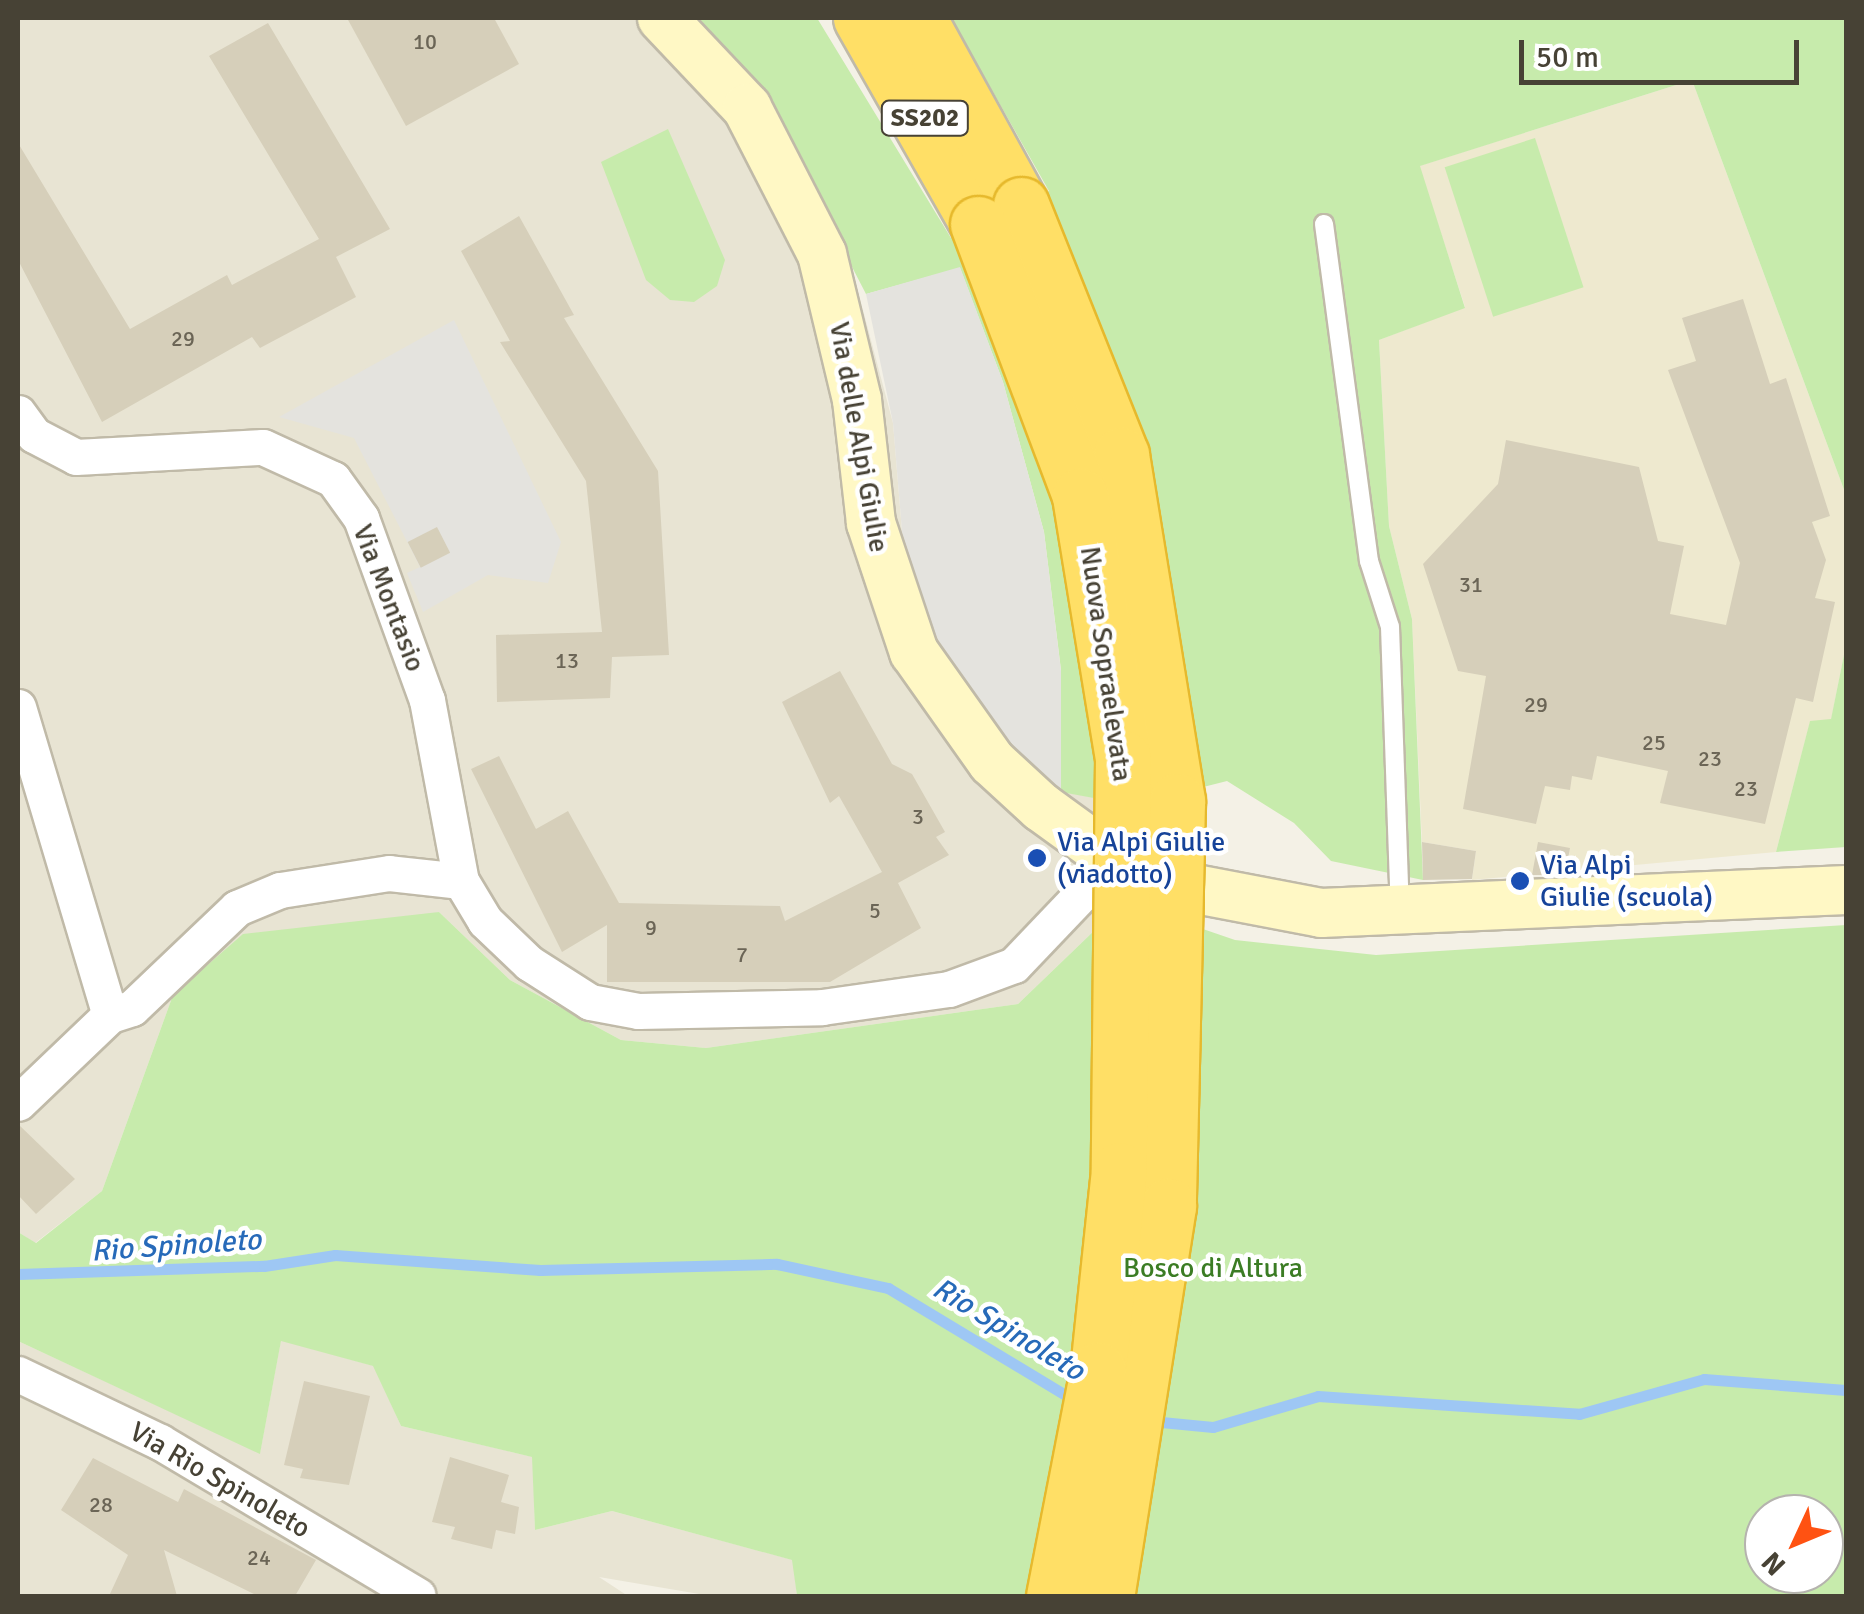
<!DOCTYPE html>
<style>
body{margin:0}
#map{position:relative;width:1864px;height:1614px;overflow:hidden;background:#f4f1e6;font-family:Signika,sans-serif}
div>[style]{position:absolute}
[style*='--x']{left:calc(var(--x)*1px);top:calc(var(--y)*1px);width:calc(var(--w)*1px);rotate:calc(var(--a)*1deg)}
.residential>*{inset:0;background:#e8e4d3}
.education>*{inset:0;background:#eee9cf}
.green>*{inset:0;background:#c7ebac;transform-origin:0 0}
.parking>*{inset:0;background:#e4e3de}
.stream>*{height:11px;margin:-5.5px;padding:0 5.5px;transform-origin:5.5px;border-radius:5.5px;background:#9ec7f4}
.building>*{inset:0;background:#d6cfba;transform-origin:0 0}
.roads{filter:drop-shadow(2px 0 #c0baa8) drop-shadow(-2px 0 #c0baa8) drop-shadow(0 2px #c0baa8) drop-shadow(0 -2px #c0baa8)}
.lane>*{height:18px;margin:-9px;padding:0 9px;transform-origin:9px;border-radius:9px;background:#fff}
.street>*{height:35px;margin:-17.5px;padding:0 17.5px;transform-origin:17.5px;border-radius:17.5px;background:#fff}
.secondary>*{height:48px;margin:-24px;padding:0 24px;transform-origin:24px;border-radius:24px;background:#fff8c5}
.highway>*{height:55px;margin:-27.5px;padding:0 27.5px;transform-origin:27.5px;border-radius:27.5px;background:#ffdf66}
.bridges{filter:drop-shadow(2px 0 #e6b92d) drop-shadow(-2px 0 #e6b92d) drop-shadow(0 2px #e6b92d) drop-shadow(0 -2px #e6b92d)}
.highway-bridge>*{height:55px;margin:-27.5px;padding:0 27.5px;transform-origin:27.5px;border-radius:27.5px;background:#ffdf66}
.dots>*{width:28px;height:28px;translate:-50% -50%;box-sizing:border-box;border:5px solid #fff;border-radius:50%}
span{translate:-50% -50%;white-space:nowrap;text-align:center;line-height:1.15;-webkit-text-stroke:9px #fff;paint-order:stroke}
.number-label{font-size:22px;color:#6b6556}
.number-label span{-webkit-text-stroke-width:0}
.shield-label span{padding:2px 8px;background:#fff;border:2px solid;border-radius:8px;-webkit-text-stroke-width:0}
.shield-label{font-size:25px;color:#474235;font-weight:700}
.street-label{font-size:28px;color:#474235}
.transit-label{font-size:28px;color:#164399}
.left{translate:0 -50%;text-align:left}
.park-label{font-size:28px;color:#3b7c24}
.water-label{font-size:30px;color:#276ab9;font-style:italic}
.frame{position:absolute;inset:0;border:20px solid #474235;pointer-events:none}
.north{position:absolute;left:1744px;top:1494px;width:100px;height:100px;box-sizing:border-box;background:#fff;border:2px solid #b5b3ae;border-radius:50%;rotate:226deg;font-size:28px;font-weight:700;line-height:40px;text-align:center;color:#474235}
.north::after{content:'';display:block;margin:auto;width:35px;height:45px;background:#ff5212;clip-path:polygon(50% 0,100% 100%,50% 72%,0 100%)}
.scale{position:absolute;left:1519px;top:40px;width:280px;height:45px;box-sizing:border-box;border:5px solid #474235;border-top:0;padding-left:12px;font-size:30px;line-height:35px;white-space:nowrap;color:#474235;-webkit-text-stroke:8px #fff;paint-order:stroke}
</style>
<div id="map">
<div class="residential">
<div style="clip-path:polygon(18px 18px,698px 18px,757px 83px,843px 235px,893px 423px,903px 543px,1005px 740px,1061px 791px,1132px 805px,1124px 902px,1018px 1004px,706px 1048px,621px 1040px,510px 980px,439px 912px,173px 995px,102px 1191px,35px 1243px,18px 1232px)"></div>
<div style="clip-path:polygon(281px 1340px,374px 1366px,401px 1426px,533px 1457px,535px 1530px,612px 1511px,793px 1560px,797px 1596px,711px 1596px,599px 1577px,628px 1596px,18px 1596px,18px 1341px,260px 1453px)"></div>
</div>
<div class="education">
<div style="clip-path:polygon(1692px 80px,1846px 495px,1846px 645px,1831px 720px,1810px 722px,1776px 852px,1472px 880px,1476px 851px,1422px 842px,1412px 619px,1389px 526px,1379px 340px,1465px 307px,1419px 166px)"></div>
</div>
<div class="green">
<div style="clip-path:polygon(698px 18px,817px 18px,951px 238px,1049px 191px,951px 18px,1846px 18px,1846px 495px,1692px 80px,1420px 166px,1465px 308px,1379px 340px,1389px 526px,1412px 619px,1423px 880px,1331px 861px,1294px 823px,1227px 781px,1132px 805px,1061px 792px,1061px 670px,1044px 532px,1003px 382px,960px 268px,866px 294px,757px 83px)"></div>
<div style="clip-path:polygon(668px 129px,725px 260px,717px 286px,694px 302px,670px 300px,646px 280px,601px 162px)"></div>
<div style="left:1535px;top:138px;width:157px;height:95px;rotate:72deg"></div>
<div style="clip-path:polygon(1846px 645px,1846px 847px,1776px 852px,1810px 721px,1831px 719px)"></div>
<div style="clip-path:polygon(evenodd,1124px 902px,1235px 940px,1376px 955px,1846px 925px,1846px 1596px,797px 1596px,792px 1560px,612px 1511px,535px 1530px,532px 1457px,401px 1426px,373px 1366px,281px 1341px,260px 1454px,18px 1341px,18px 1232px,36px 1243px,102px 1191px,173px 995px,243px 934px,439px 912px,510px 980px,621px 1040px,706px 1048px,1018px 1004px,1124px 902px,1764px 1514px,1824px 1514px,1824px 1574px,1764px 1574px,1764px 1514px)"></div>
</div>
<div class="parking">
<div style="clip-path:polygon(960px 267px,1003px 382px,1044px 532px,1061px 671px,1061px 792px,1005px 740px,934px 635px,903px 543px,893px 423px,866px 294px)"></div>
<div style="clip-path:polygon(454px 320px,561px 542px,548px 583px,488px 575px,423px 612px,407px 573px,420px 567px,354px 438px,279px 417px)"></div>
</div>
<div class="stream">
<div style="--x:18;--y:1274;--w:246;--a:-1.9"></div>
<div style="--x:264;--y:1266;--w:72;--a:-8.8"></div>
<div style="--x:335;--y:1255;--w:206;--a:4.2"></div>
<div style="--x:540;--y:1270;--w:237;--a:-1.5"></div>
<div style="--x:777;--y:1264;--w:114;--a:12.2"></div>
<div style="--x:888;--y:1288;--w:218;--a:31.1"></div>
<div style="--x:1151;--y:1421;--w:62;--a:5.5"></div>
<div style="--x:1213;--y:1427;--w:109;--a:-16.4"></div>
<div style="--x:1318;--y:1396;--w:262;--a:3.9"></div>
<div style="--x:1579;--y:1414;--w:130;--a:-15.6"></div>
<div style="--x:1704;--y:1379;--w:142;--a:4.4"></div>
</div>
<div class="building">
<div style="clip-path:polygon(347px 18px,494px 18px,519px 64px,406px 126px)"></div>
<div style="clip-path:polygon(268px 23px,390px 229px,336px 257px,356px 297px,260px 348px,252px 337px,102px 422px,18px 260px,18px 143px,130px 329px,227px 275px,232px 285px,319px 239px,209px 56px)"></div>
<div style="clip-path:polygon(519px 216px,574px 315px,564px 318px,658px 471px,669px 655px,612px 657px,610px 698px,497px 702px,496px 635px,602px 632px,586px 481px,500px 342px,510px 341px,461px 251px)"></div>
<div style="clip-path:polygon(1743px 299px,1770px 384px,1786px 378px,1830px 516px,1812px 522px,1826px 560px,1815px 598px,1835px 602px,1813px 702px,1796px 698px,1765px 824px,1660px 803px,1668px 771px,1597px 756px,1592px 780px,1572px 776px,1570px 790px,1545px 786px,1536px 824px,1463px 809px,1486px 676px,1458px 671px,1423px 564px,1498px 484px,1506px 440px,1639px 467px,1658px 541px,1684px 546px,1670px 614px,1726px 625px,1740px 563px,1668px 370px,1696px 361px,1682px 318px)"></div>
<div style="left:437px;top:527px;width:29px;height:33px;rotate:63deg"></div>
<div style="clip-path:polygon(840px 671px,892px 764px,912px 774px,945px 832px,936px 837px,949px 855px,898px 883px,921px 928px,830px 982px,607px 982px,607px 925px,562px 952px,471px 769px,499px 756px,536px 829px,568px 811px,619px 903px,780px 906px,785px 921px,882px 872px,839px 796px,830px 803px,782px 702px)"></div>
<div style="clip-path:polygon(1422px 842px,1476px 851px,1472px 879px,1423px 880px)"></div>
<div style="clip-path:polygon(1538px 842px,1570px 848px,1565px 875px,1532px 875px)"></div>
<div style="clip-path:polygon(18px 1124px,75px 1179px,36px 1214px,18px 1195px)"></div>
<div style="clip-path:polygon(304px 1381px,370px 1396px,349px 1485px,300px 1478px,303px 1469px,284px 1465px)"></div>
<div style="clip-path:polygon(450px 1457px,509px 1475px,501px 1502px,519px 1507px,515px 1534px,496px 1530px,492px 1549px,451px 1539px,455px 1527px,432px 1522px)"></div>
<div style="clip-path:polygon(93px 1458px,178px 1502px,184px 1489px,316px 1560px,295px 1596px,258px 1596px,164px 1550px,177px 1596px,109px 1596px,128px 1555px,61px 1510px)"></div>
</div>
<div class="roads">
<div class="lane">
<div style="--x:1324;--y:224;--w:340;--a:82.4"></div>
<div style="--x:1369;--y:561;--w:69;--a:72.3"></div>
<div style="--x:1390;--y:627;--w:282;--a:88"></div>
</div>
<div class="street">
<div style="--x:18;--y:413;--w:27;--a:54"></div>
<div style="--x:34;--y:435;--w:47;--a:27.6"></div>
<div style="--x:76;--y:457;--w:187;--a:-3.1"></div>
<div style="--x:263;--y:447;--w:77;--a:24.6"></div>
<div style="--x:333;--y:479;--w:48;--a:54.3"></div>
<div style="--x:361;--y:518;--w:194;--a:70.1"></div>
<div style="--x:427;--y:700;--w:184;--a:79.4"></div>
<div style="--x:461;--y:881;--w:72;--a:-173.7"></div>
<div style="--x:389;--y:873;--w:110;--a:171.1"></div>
<div style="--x:280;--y:890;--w:47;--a:157.3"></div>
<div style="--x:237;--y:908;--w:145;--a:136.4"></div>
<div style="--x:132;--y:1008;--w:23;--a:162"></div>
<div style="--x:18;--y:707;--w:321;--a:73.4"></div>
<div style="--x:110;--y:1015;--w:127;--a:136.3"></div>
<div style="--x:461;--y:881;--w:47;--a:59"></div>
<div style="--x:485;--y:921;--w:61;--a:43.7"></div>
<div style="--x:529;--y:963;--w:72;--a:32.6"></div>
<div style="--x:590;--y:1002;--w:49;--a:10.6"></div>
<div style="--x:638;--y:1011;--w:184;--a:-1.2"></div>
<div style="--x:822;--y:1007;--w:128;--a:-8.1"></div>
<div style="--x:949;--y:989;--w:69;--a:-20.3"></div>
<div style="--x:1014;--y:965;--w:145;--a:-46.4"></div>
<div style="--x:18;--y:1374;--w:157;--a:25.6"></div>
<div style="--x:160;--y:1442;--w:300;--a:30.8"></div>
</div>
<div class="secondary">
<div style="--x:662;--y:18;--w:124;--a:46.6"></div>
<div style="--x:747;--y:108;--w:164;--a:62.8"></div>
<div style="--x:822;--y:254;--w:150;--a:76.5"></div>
<div style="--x:857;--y:400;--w:124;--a:83.5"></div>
<div style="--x:871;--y:523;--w:136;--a:71.6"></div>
<div style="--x:914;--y:652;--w:135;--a:54.7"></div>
<div style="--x:992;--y:762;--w:67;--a:42.6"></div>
<div style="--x:1041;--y:807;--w:90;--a:36"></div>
<div style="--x:1114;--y:860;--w:71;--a:21.5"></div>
<div style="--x:1180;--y:886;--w:144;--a:10.8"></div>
<div style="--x:1321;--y:913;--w:526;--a:-2.51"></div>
</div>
<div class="highway">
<div style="--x:861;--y:18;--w:237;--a:60.4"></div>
<div style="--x:918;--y:18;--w:213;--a:61.2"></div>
</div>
</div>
<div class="bridges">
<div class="highway-bridge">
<div style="--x:1021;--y:205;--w:269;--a:68.2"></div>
<div style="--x:1121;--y:455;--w:351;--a:80.8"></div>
<div style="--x:1177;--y:801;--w:405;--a:91.3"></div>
<div style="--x:1168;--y:1206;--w:395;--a:99"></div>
<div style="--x:978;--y:224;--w:290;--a:69.4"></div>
<div style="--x:1080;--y:496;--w:266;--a:80.7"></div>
<div style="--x:1123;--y:758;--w:412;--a:90.6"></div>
<div style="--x:1119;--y:1170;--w:201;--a:96"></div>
<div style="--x:1098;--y:1370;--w:230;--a:101"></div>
</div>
</div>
<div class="dots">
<div style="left:1037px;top:858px;background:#1a4fb4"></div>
<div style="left:1520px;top:881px;background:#1a4fb4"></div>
</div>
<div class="number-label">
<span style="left:425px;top:42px">10</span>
<span style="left:183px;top:339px">29</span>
<span style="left:1471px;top:585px">31</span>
<span style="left:567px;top:661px">13</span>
<span style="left:1536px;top:705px">29</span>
<span style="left:1654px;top:743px">25</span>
<span style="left:1710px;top:759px">23</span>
<span style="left:1746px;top:789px">23</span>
<span style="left:918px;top:817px">3</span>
<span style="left:875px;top:911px">5</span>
<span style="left:651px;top:928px">9</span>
<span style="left:742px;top:955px">7</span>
<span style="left:101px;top:1505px">28</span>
<span style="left:259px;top:1558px">24</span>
</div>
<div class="shield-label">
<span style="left:925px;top:118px">SS202</span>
</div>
<div class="street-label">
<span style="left:859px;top:437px;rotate:80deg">Via delle Alpi Giulie</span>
<span style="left:389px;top:598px;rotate:69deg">Via Montasio</span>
<span style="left:1106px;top:664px;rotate:82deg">Nuova Sopraelevata</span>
<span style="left:220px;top:1480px;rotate:30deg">Via Rio Spinoleto</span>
</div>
<div class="transit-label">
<span class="left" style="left:1057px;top:858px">Via Alpi Giulie<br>(viadotto)</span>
<span class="left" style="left:1540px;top:881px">Via Alpi<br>Giulie (scuola)</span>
</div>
<div class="park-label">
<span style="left:1213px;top:1268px">Bosco di Altura</span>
</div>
<div class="water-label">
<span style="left:176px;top:1246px;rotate:-4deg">Rio Spinoleto</span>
<span style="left:1008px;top:1330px;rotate:31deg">Rio Spinoleto</span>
</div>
<div class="frame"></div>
<div class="north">N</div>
<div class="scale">50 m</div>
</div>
